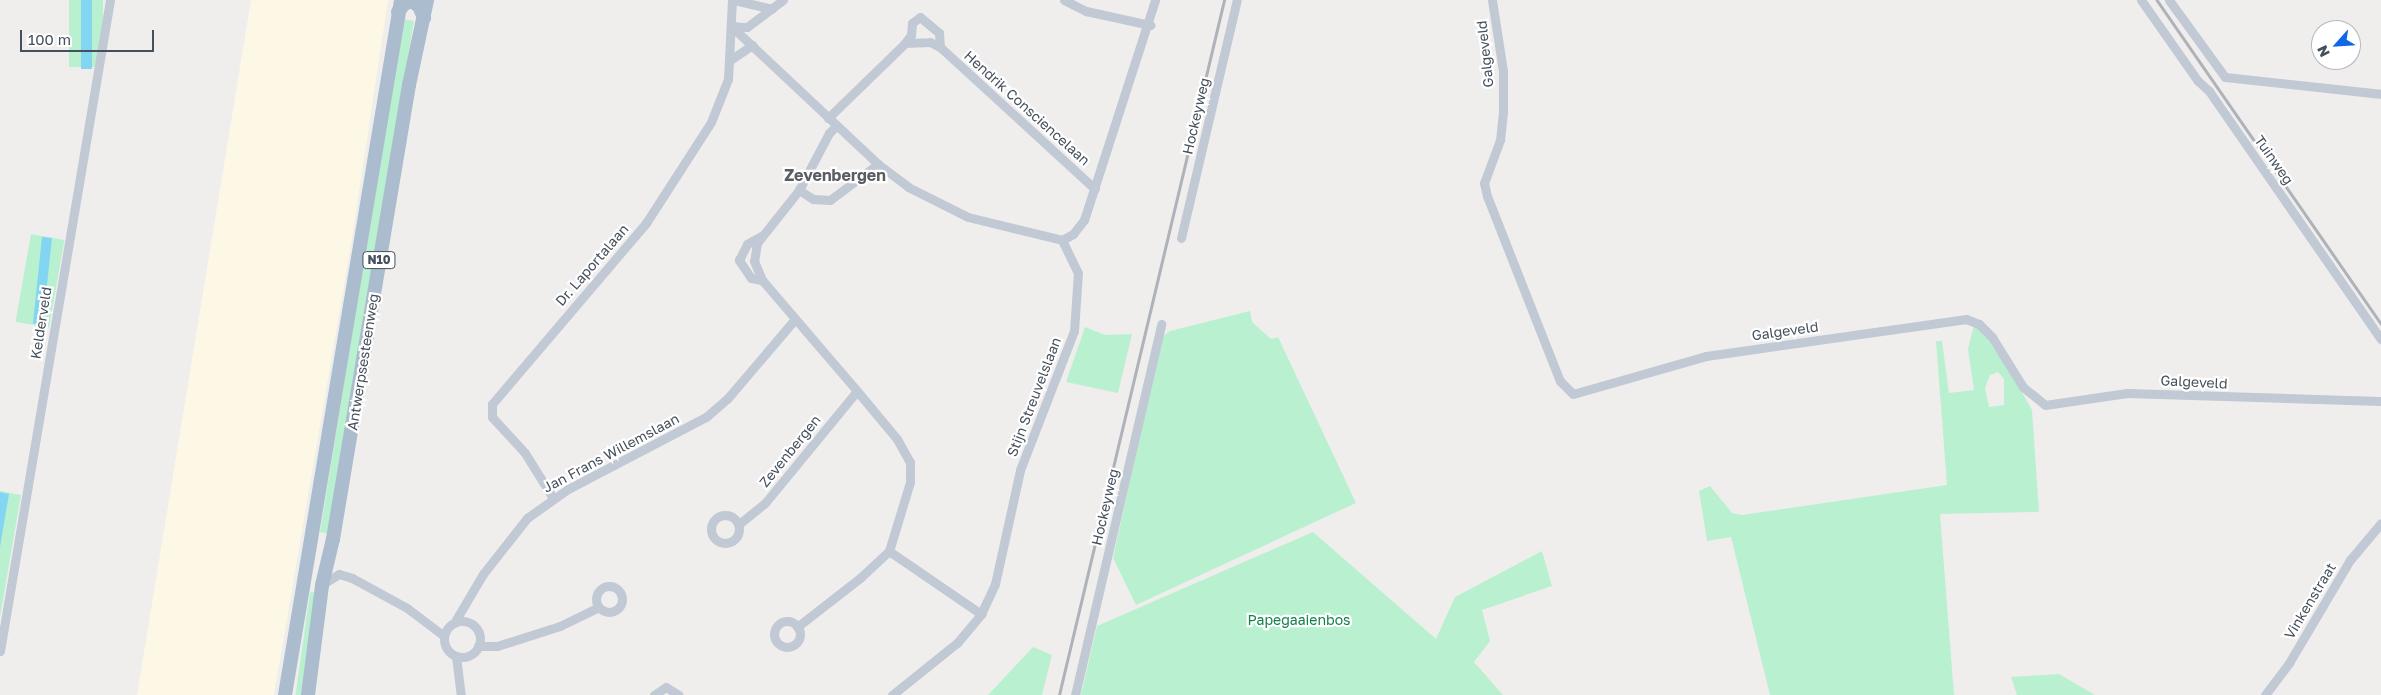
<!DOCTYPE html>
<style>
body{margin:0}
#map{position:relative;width:2381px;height:695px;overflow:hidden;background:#f0eded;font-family:"Golos Text",sans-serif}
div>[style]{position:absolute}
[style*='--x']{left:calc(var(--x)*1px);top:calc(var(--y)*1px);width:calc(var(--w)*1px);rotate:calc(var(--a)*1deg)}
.commercial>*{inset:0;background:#fdf7e5}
.green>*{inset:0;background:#b9f1d0;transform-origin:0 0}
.water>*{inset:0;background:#83d6f1;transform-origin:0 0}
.street>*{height:9px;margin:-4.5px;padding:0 4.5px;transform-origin:4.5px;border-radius:4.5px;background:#c0c9d4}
.street>.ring{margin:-4.5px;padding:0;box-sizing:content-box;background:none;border:9px solid #c0c9d4;border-radius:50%}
.primary>*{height:14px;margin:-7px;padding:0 7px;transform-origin:7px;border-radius:7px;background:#abbcce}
.rail>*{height:2.5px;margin:-1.25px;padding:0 1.25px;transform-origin:1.25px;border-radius:1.25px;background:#afb2b9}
span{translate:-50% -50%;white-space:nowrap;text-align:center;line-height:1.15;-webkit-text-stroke:4.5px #fff;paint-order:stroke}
.shield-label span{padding:1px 4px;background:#fff;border:1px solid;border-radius:4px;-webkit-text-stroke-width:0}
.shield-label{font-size:12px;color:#45505c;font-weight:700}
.street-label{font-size:14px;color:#45505c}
.park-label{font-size:14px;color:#11814d}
.quarter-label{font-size:16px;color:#5a5e63;font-weight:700}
.north{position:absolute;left:2311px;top:20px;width:50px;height:50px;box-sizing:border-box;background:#fff;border:1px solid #b5b9be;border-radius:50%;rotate:244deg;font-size:14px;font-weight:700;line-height:20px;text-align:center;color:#45505c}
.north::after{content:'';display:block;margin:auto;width:18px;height:22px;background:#0f66e9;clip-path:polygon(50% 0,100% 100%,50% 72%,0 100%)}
.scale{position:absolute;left:20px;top:30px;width:134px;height:22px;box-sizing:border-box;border:2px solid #45505c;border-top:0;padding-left:6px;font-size:15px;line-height:18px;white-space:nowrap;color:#45505c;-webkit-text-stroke:4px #fff;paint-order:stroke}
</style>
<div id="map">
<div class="commercial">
<div style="clip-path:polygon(251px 0,388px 0,352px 238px,274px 695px,137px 695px)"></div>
</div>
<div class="green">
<div style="left:69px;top:0;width:34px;height:67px"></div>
<div style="clip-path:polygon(403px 19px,414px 21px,328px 534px,320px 532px)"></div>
<div style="left:31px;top:234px;width:34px;height:89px;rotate:10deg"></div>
<div style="clip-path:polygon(1250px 311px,1252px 322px,1271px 339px,1278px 337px,1356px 503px,1136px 605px,1113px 558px,1162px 337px,1170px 331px)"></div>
<div style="clip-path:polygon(evenodd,1974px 325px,1995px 345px,2032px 410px,2039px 512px,1940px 514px,1954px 695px,1770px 695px,1731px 537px,1707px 541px,1699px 491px,1710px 486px,1732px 513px,1742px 515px,1947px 485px,1936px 341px,1942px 341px,1949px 393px,1974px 390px,1968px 349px,1974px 325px,1998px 372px,2004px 379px,2004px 405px,1989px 407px,1985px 388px,1990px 375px,1998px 372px)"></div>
<div style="clip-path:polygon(1085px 327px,1105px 335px,1132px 334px,1118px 393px,1066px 382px)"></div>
<div style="clip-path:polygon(0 491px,21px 495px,0 617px)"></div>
<div style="clip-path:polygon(1313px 532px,1436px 639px,1455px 597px,1542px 551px,1552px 586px,1482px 610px,1490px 641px,1474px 662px,1503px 695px,1081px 695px,1097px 626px)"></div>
<div style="left:310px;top:592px;width:7px;height:104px;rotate:8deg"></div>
<div style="clip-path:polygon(1033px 647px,1052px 655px,1042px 695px,988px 695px)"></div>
<div style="clip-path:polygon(2059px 674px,2095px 695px,2017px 695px,2011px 677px)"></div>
</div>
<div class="water">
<div style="left:81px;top:0;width:11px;height:69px"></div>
<div style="left:42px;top:237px;width:10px;height:87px;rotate:6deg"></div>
<div style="clip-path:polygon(0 492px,9px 494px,0 547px)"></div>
</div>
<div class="street">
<div style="--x:734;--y:0;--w:39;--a:13"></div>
<div style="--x:1064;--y:0;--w:25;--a:27"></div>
<div style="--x:1086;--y:11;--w:66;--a:12.3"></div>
<div style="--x:1492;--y:0;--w:72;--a:81.2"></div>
<div style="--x:1503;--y:71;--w:41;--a:90"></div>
<div style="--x:1503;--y:112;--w:28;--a:96"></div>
<div style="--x:1500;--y:140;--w:46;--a:110.4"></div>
<div style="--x:1484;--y:183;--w:13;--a:77"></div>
<div style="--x:1487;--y:196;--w:199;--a:68.5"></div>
<div style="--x:1560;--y:381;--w:18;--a:45"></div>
<div style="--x:1573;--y:394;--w:138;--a:-15.9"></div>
<div style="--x:1706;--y:356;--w:263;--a:-8.1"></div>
<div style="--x:1966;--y:319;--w:14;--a:21"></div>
<div style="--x:1979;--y:324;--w:18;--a:45"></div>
<div style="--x:1992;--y:337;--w:59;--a:58.2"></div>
<div style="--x:2023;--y:387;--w:28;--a:39"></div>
<div style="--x:2045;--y:405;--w:83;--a:-8.3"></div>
<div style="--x:2127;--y:393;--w:254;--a:1.8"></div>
<div style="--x:2141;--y:0;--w:99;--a:54.9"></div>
<div style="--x:2198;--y:81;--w:15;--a:42"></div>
<div style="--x:2209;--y:91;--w:302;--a:55.3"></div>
<div style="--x:2169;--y:0;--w:95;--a:54"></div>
<div style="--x:2225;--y:77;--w:157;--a:6.2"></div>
<div style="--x:731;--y:26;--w:202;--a:43.2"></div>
<div style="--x:878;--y:164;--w:38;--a:37"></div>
<div style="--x:908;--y:187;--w:67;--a:26.6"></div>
<div style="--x:968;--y:217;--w:97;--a:13.7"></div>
<div style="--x:731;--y:26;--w:16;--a:4"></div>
<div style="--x:747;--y:27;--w:45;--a:-36.9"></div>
<div style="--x:905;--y:43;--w:10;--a:-53"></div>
<div style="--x:911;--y:35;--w:12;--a:-85"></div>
<div style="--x:912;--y:23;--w:10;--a:-37"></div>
<div style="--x:920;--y:17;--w:25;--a:40"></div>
<div style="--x:939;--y:33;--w:14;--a:86"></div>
<div style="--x:730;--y:60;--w:27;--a:-34"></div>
<div style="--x:828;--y:118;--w:107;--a:-44.2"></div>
<div style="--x:905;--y:43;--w:25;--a:-2"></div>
<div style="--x:930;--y:42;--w:11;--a:27"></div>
<div style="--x:940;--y:47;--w:210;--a:42.5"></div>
<div style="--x:836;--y:126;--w:10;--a:135"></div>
<div style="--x:829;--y:133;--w:64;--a:117.8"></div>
<div style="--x:799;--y:190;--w:68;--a:128.4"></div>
<div style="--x:757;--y:243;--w:18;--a:99"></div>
<div style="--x:754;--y:261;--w:21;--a:67"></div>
<div style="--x:762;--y:280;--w:146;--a:49.4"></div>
<div style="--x:799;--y:190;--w:17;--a:33"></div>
<div style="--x:813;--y:199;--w:17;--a:3"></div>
<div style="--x:830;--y:200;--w:60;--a:-36.9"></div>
<div style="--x:1181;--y:238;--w:244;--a:-76.8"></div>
<div style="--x:1062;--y:240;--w:13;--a:-29"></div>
<div style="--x:1073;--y:234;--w:18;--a:-52"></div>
<div style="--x:1084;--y:220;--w:231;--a:-72.1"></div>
<div style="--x:762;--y:280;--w:11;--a:-170"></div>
<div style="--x:751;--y:278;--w:22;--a:-124"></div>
<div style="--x:739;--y:260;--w:18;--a:-63"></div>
<div style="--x:747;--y:244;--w:18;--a:-29"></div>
<div style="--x:553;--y:498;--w:53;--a:-121.9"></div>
<div style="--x:525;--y:453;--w:49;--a:-132.5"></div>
<div style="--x:492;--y:417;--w:13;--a:-90"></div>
<div style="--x:492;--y:404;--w:238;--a:-49.6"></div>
<div style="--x:646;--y:223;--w:120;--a:-57.2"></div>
<div style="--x:711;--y:122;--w:46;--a:-68.4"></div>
<div style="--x:728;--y:79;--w:79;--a:-87.1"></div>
<div class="ring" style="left:711px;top:515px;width:19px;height:19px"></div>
<div style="--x:739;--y:524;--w:33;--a:-39"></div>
<div style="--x:765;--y:503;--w:145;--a:-50.6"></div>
<div style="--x:857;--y:391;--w:62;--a:50.2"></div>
<div style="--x:897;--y:439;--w:26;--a:61"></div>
<div style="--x:910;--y:462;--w:20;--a:90"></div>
<div style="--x:910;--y:482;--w:72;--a:106.9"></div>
<div style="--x:323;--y:584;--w:19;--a:-32"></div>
<div style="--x:339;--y:574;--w:14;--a:17"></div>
<div style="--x:352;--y:578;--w:63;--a:28.6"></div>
<div style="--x:407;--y:608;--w:46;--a:37.1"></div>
<div class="ring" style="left:596px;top:586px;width:17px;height:17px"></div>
<div class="ring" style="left:774px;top:621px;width:17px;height:17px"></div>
<div class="ring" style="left:444px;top:621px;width:27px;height:27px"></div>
<div style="--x:454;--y:623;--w:57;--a:-59.4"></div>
<div style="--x:483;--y:574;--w:71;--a:-51.8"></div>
<div style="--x:527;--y:518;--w:50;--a:-35.3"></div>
<div style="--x:568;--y:489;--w:156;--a:-27.6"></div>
<div style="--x:706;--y:417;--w:28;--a:-41"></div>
<div style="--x:727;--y:399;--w:105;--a:-49.6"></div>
<div style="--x:797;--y:627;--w:80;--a:-37.9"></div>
<div style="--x:860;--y:578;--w:40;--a:-43"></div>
<div style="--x:889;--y:551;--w:112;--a:34.4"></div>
<div style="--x:478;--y:646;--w:19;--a:0"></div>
<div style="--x:497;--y:646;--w:66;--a:-17.6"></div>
<div style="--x:560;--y:626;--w:43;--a:-26"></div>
<div style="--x:0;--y:651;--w:660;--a:-80.41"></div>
<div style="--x:456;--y:656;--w:39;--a:83"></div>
<div style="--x:654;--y:695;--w:14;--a:-34"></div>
<div style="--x:666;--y:687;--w:15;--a:32"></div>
<div style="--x:892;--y:695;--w:83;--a:-38.7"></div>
<div style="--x:957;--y:643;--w:38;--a:-50"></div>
<div style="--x:981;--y:614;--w:33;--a:-65"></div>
<div style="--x:995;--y:584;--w:117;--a:-77.6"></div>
<div style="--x:1020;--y:470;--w:149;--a:-68.8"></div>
<div style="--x:1074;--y:331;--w:58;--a:-86.1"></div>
<div style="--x:1078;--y:273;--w:37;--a:-116"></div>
<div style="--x:1075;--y:695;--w:381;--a:-76.9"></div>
<div style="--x:2265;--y:695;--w:40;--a:-53"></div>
<div style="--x:2289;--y:663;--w:120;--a:-59.4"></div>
<div style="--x:2350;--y:560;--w:48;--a:-50"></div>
</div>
<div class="primary">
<div style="--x:398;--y:12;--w:10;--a:-53"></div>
<div style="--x:404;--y:4;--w:9;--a:-21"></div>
<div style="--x:412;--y:1;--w:9;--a:36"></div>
<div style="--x:419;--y:6;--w:13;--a:67"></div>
<div style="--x:285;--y:695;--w:705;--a:-80.52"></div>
<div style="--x:308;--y:695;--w:111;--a:-82.7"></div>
<div style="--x:322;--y:585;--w:47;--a:-76.6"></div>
<div style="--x:333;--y:539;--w:460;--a:-80.5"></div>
<div style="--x:409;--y:85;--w:87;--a:-78"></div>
</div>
<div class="rail">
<div style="--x:2157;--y:0;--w:394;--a:55.3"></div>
<div style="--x:1059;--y:695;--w:714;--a:-76.64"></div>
</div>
<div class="shield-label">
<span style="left:379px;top:260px">N10</span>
</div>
<div class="street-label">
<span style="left:1485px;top:54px;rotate:-96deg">Galgeveld</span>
<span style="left:1027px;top:108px;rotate:42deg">Hendrik Consciencelaan</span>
<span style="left:1196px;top:116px;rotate:-77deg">Hockeyweg</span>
<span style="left:2274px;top:160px;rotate:55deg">Tuinweg</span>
<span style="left:592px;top:265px;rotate:-49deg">Dr. Laportalaan</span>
<span style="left:41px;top:323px;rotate:-81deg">Kelderveld</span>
<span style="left:1785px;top:331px;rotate:-8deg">Galgeveld</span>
<span style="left:363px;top:362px;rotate:-81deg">Antwerpsesteenweg</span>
<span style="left:2194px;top:382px;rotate:3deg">Galgeveld</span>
<span style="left:1034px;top:397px;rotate:-69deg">Stijn Streuvelslaan</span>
<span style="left:790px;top:451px;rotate:-51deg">Zevenbergen</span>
<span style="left:611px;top:453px;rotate:-28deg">Jan Frans Willemslaan</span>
<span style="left:1105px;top:507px;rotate:-77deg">Hockeyweg</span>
<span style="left:2310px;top:601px;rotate:-59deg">Vinkenstraat</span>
</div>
<div class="park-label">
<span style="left:1299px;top:620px">Papegaaienbos</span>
</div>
<div class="quarter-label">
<span style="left:835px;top:175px">Zevenbergen</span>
</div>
<div class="north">N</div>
<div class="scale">100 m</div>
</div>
